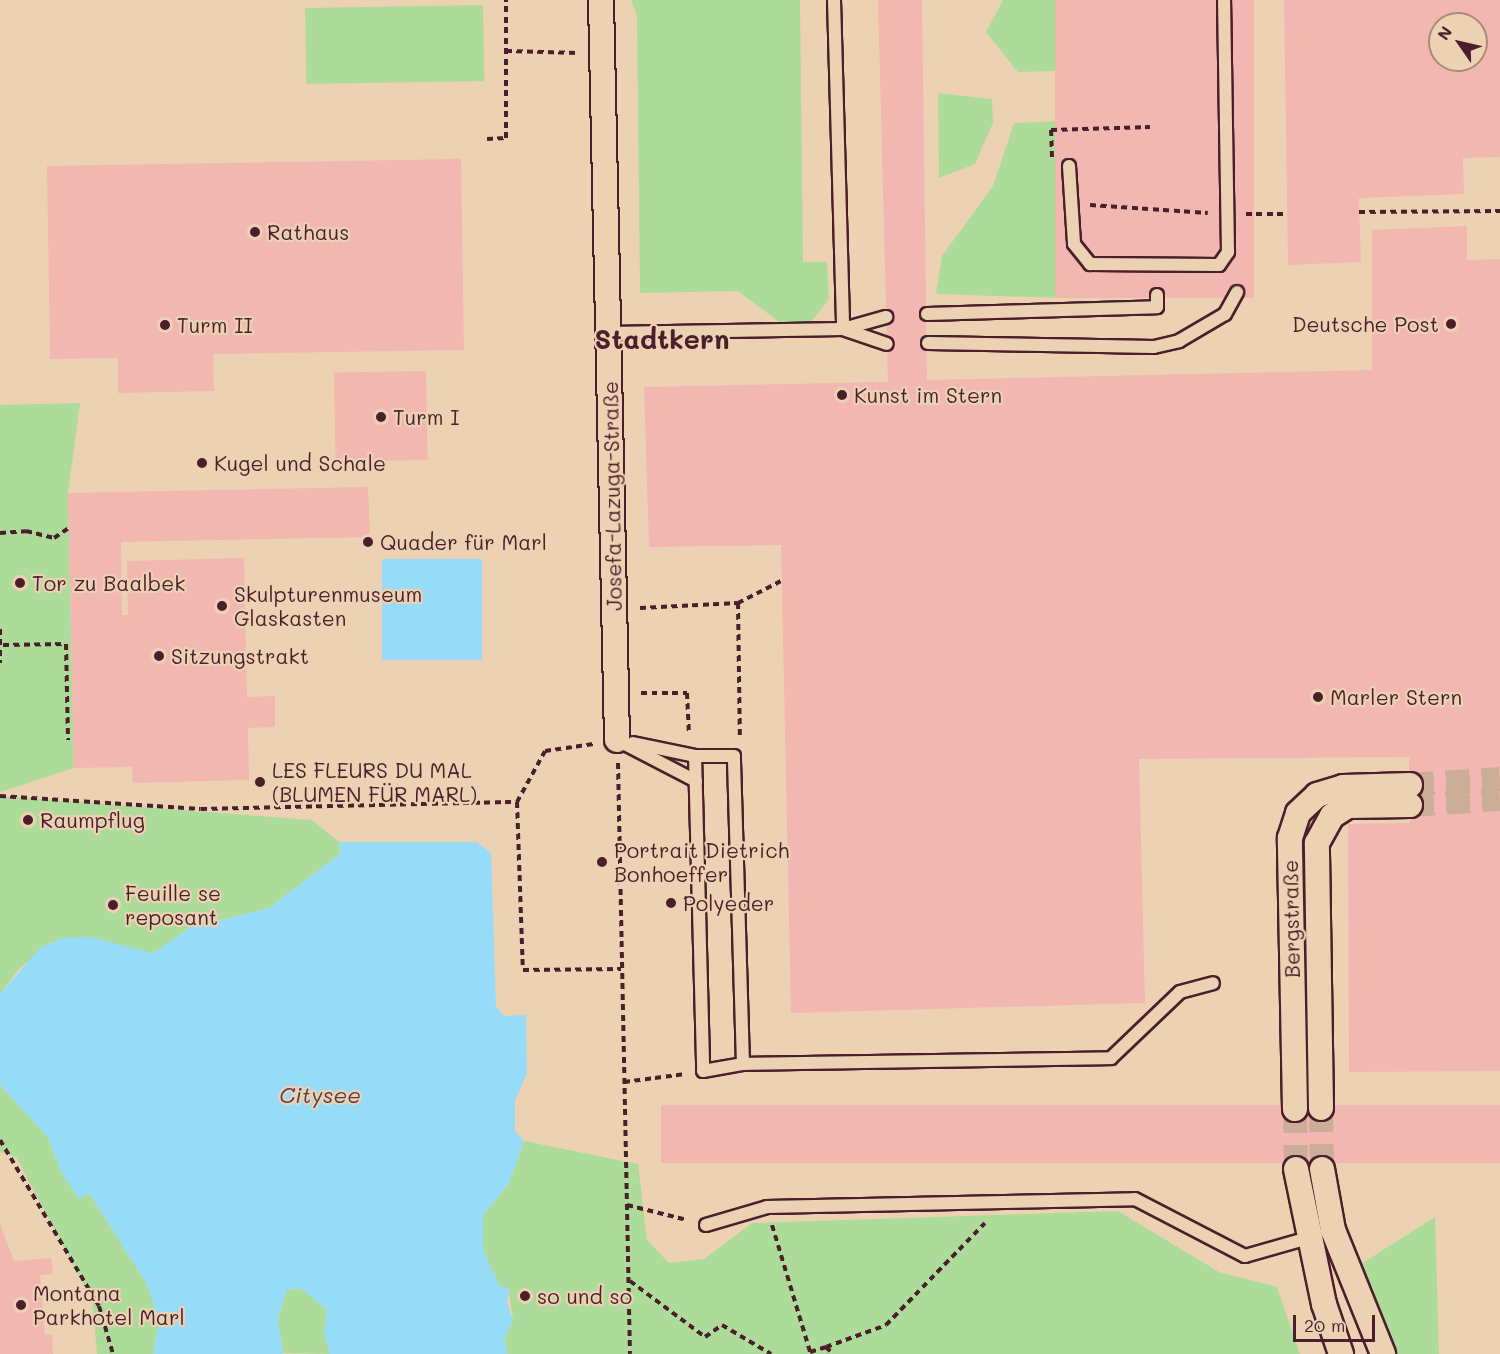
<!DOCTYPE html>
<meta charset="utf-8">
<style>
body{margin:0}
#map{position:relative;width:1500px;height:1354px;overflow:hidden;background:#ecd2b3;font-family:Mali,sans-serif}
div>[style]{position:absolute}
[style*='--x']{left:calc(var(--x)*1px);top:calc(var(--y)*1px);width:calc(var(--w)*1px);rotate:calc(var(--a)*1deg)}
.green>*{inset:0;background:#addb9a;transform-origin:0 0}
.water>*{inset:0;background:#96dcf8;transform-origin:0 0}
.building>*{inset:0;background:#f2b7b1;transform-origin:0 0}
.minor-tunnel>*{height:24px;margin-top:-12px;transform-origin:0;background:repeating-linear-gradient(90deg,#ccae98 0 24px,transparent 0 36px)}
.path>*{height:4px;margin-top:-2px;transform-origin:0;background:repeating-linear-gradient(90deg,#4a1f2b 0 6px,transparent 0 10.5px)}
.roads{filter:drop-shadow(2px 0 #4a1f2b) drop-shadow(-2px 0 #4a1f2b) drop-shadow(0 2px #4a1f2b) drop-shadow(0 -2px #4a1f2b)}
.service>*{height:12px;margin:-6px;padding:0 6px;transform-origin:6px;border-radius:6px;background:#ecd2b3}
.minor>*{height:24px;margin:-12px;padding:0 12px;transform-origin:12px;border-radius:12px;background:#ecd2b3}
.dots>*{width:16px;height:16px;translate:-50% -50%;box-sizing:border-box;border:3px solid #ecd2b3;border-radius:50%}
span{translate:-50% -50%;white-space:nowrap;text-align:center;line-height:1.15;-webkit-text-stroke:4.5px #ecd2b3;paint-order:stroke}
.poi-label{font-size:21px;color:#4a1f2b}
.left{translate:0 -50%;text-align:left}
.right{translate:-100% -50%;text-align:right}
.street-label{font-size:21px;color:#4a1f2b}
.water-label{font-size:22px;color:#553b4a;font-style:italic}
.district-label{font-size:27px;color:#4a1f2b;font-weight:700}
.north{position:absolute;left:1428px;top:12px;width:60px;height:60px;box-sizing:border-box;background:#ecd2b3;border:2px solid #ab8a7d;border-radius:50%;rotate:304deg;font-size:16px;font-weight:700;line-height:24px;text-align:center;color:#4a1f2b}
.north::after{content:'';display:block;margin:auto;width:21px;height:27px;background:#4a1f2b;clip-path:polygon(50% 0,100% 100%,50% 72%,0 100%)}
.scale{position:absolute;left:1293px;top:1315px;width:82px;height:27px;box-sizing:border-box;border:3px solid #4a1f2b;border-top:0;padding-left:8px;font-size:18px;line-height:21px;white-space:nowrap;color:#4a1f2b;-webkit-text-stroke:4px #ecd2b3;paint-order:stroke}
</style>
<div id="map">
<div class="green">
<div style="clip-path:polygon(631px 0,800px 0,803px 262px,827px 262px,829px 299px,811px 322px,787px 328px,738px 291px,640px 293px,637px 16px)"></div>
<div style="clip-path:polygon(1003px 0,1055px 0,1056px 71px,1018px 72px,986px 32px)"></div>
<div style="left:483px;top:5px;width:76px;height:178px;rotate:89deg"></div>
<div style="clip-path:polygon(938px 93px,992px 99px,993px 123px,975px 164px,939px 178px)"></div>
<div style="clip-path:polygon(1058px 121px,1060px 298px,936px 294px,942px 256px,993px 186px,1014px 123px)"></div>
<div style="clip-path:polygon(80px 403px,68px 493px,74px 768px,0 792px,0 405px)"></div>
<div style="clip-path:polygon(0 796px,312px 820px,339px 842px,340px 854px,269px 908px,221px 920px,203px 918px,153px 954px,90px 937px,51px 942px,19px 969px,0 994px)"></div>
<div style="clip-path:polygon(0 1085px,48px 1137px,61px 1172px,79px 1198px,89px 1193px,147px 1284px,159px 1321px,153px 1354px,97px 1354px,92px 1301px,16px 1157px,0 1152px)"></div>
<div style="clip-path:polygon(524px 1141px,638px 1164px,647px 1240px,669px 1263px,704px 1259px,752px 1223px,1118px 1211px,1219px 1272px,1277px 1287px,1300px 1354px,508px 1354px,504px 1339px,513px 1320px,509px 1292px,499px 1285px,483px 1250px,483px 1216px,509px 1183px)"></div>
<div style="clip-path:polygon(1435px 1217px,1439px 1354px,1396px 1354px,1361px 1264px)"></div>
<div style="clip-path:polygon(300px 1288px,327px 1310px,324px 1333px,330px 1354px,281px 1353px,278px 1318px,283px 1300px,287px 1290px)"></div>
</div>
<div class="water">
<div style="left:482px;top:559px;width:101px;height:100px;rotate:90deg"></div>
<div style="clip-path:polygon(339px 842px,477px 842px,491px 853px,496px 1006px,504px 1016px,526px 1015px,527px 1073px,515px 1101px,515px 1131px,524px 1141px,509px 1183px,483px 1216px,483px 1250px,499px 1285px,510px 1290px,507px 1301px,513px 1320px,504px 1339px,508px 1354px,330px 1354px,324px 1333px,327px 1310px,300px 1288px,287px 1290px,278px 1318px,283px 1354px,153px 1354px,159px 1321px,147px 1284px,89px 1193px,79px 1199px,61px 1172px,48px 1137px,0 1085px,0 994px,40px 948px,62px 938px,90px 937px,153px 953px,204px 918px,222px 920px,269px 908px,340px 854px)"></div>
</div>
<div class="building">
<div style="clip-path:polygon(878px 0,922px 0,927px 380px,1372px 370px,1372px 230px,1467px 226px,1467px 260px,1500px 259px,1500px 1071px,1349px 1072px,1348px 824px,1410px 823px,1409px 757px,1139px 759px,1145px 1003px,791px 1013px,781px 545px,649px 547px,644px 387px,888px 382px)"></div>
<div style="left:1055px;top:0;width:199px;height:298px"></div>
<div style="clip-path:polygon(evenodd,1284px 0,1500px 0,1500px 157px,1463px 158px,1464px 194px,1359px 198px,1361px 262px,1288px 265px,1284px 0,1440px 24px,1476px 24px,1476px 60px,1440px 60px,1440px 24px)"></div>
<div style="clip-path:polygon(461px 159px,464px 350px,213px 354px,214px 391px,118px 393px,118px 358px,50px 359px,47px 166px)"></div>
<div style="left:426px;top:371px;width:89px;height:92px;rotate:89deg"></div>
<div style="clip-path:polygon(368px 487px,370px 537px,121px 542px,122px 615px,128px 615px,127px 561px,244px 558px,247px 697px,275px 696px,275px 727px,248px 728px,249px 780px,133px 783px,132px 767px,74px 768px,68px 493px)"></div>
<div style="left:1500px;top:1105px;width:58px;height:839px;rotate:90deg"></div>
<div style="clip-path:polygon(0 1224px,14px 1261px,51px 1258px,53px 1274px,40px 1275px,45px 1335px,52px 1334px,53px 1354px,0 1354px)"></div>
</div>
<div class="minor-tunnel">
<div style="--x:1410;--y:785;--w:90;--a:-3.8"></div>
<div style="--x:1410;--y:805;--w:90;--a:-3.8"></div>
<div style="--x:1321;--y:1108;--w:61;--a:89.1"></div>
<div style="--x:1295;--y:1109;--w:60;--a:89"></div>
</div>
<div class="path">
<div style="--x:506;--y:51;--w:72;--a:1.6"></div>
<div style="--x:487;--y:139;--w:19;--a:-3"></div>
<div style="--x:506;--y:138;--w:138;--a:-90"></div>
<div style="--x:1052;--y:157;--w:27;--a:-92"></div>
<div style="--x:1051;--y:130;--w:99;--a:-1.7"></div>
<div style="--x:1090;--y:205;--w:118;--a:3.9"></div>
<div style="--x:1359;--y:212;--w:141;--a:-0.4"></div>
<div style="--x:1246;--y:214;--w:40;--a:0"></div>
<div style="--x:0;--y:533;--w:26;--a:-4"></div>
<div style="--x:26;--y:531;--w:29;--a:14"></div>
<div style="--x:54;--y:538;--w:18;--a:-34"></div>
<div style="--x:738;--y:603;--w:135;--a:89.2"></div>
<div style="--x:640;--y:608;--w:98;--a:-2.9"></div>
<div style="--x:738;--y:603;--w:48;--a:-27.1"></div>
<div style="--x:0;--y:629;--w:34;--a:90"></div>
<div style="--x:3;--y:645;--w:63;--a:-0.9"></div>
<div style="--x:66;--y:644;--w:96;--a:88.8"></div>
<div style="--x:641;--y:693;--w:46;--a:0"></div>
<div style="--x:687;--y:693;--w:42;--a:87.3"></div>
<div style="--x:618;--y:763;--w:591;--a:88.84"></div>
<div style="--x:0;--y:796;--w:201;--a:3.7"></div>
<div style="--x:201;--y:809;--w:316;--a:-1.3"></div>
<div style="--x:517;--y:802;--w:168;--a:88"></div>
<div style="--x:523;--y:970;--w:98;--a:-0.6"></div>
<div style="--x:517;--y:802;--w:58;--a:-61.2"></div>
<div style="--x:545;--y:751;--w:49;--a:-8.1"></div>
<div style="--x:624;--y:1082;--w:62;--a:-7.5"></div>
<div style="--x:0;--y:1140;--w:193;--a:59.2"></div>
<div style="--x:99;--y:1306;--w:50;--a:73.7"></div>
<div style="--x:627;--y:1205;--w:62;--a:14"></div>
<div style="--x:772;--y:1225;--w:133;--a:73.3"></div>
<div style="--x:810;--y:1352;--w:17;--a:-17"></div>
<div style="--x:826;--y:1347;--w:10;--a:45"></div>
<div style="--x:630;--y:1281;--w:94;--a:36.7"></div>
<div style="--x:705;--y:1337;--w:21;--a:-35"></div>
<div style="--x:722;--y:1325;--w:57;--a:30.6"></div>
<div style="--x:826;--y:1347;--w:64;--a:-20.1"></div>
<div style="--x:886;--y:1325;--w:142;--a:-45.9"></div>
</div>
<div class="roads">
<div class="service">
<div style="--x:834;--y:0;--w:329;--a:88.4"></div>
<div style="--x:1069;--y:166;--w:78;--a:86.3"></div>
<div style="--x:1074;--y:244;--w:26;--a:51"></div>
<div style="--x:1090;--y:264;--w:129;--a:0.4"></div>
<div style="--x:1219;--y:265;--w:16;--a:-55"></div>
<div style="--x:1228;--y:252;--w:252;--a:-90.9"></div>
<div style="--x:927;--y:314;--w:230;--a:-1.7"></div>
<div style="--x:1157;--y:307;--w:12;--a:-90"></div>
<div style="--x:843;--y:329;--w:46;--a:18.8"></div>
<div style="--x:609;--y:333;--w:234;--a:-1"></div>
<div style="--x:843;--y:329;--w:45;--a:-15.6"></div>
<div style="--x:928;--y:343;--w:226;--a:1"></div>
<div style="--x:1154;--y:347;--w:26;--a:-13"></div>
<div style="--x:1179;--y:341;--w:53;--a:-30.4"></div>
<div style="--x:1225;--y:314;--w:25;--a:-61"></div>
<div style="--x:617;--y:740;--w:89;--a:27.4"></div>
<div style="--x:633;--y:743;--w:63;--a:11.8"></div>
<div style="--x:743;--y:1064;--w:308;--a:-91.7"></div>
<div style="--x:734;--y:756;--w:39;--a:180"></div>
<div style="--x:695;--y:756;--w:315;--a:88.5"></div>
<div style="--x:703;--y:1071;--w:41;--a:-9.9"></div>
<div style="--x:743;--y:1064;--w:368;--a:-0.9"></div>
<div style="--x:1111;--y:1058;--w:95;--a:-43.7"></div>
<div style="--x:1180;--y:992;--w:34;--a:-15"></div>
<div style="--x:706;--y:1225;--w:64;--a:-16.4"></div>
<div style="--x:767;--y:1207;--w:368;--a:-1.2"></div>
<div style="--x:1135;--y:1199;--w:124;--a:27.4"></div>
<div style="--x:1245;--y:1256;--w:73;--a:-15.9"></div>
</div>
<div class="minor">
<div style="--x:601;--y:0;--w:740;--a:88.76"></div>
<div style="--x:1321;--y:1108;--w:265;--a:-90.9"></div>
<div style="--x:1317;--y:843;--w:31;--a:-61"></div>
<div style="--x:1332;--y:816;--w:19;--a:-32"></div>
<div style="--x:1348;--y:806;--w:62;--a:-0.9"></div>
<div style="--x:1295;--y:1109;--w:271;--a:-91.1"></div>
<div style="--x:1290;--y:838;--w:26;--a:-72"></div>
<div style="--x:1298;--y:813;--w:26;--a:-43"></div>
<div style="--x:1317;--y:795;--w:27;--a:-17"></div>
<div style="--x:1343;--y:787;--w:67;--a:-1.7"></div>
<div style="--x:1296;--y:1169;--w:138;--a:78.3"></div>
<div style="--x:1324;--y:1304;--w:53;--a:71.2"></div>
<div style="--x:1322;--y:1169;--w:62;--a:79.8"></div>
<div style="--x:1333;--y:1230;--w:134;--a:68"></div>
</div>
</div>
<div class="dots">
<div style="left:255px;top:232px;background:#4a1f2b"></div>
<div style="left:1451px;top:324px;background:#4a1f2b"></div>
<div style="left:165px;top:325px;background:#4a1f2b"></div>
<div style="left:842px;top:395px;background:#4a1f2b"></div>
<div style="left:381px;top:417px;background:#4a1f2b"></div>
<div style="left:202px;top:463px;background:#4a1f2b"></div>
<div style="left:368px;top:542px;background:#4a1f2b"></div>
<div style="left:20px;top:583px;background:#4a1f2b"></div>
<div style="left:222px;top:606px;background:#4a1f2b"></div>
<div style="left:159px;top:656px;background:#4a1f2b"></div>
<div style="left:1318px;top:697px;background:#4a1f2b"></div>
<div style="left:260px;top:782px;background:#4a1f2b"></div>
<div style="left:28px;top:820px;background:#4a1f2b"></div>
<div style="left:602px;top:862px;background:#4a1f2b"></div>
<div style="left:671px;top:903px;background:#4a1f2b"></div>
<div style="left:113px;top:905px;background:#4a1f2b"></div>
<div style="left:525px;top:1296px;background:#4a1f2b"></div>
<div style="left:21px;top:1305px;background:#4a1f2b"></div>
</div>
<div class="poi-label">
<span class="left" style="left:267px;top:232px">Rathaus</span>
<span class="right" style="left:1439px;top:324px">Deutsche Post</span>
<span class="left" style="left:177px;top:325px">Turm II</span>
<span class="left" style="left:854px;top:395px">Kunst im Stern</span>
<span class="left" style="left:393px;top:417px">Turm I</span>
<span class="left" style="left:214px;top:463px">Kugel und Schale</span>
<span class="left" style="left:380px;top:542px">Quader für Marl</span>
<span class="left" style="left:32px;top:583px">Tor zu Baalbek</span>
<span class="left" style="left:234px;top:606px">Skulpturenmuseum<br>Glaskasten</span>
<span class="left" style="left:171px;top:656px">Sitzungstrakt</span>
<span class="left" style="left:1330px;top:697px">Marler Stern</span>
<span class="left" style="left:272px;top:782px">LES FLEURS DU MAL<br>(BLUMEN FÜR MARL)</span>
<span class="left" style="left:40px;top:820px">Raumpflug</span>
<span class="left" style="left:614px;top:862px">Portrait Dietrich<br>Bonhoeffer</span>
<span class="left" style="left:125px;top:905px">Feuille se<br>reposant</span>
<span class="left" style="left:683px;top:903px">Polyeder</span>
<span class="left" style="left:33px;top:1305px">Montana<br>Parkhotel Marl</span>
<span class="left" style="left:537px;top:1296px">so und so</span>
</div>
<div class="street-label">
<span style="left:612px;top:496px;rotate:-91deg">Josefa-Lazuga-Straße</span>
<span style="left:1291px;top:919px;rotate:-91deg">Bergstraße</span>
</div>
<div class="water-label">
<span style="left:320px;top:1095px">Citysee</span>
</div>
<div class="district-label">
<span style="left:662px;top:339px">Stadtkern</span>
</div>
<div class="north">N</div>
<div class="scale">20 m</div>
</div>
